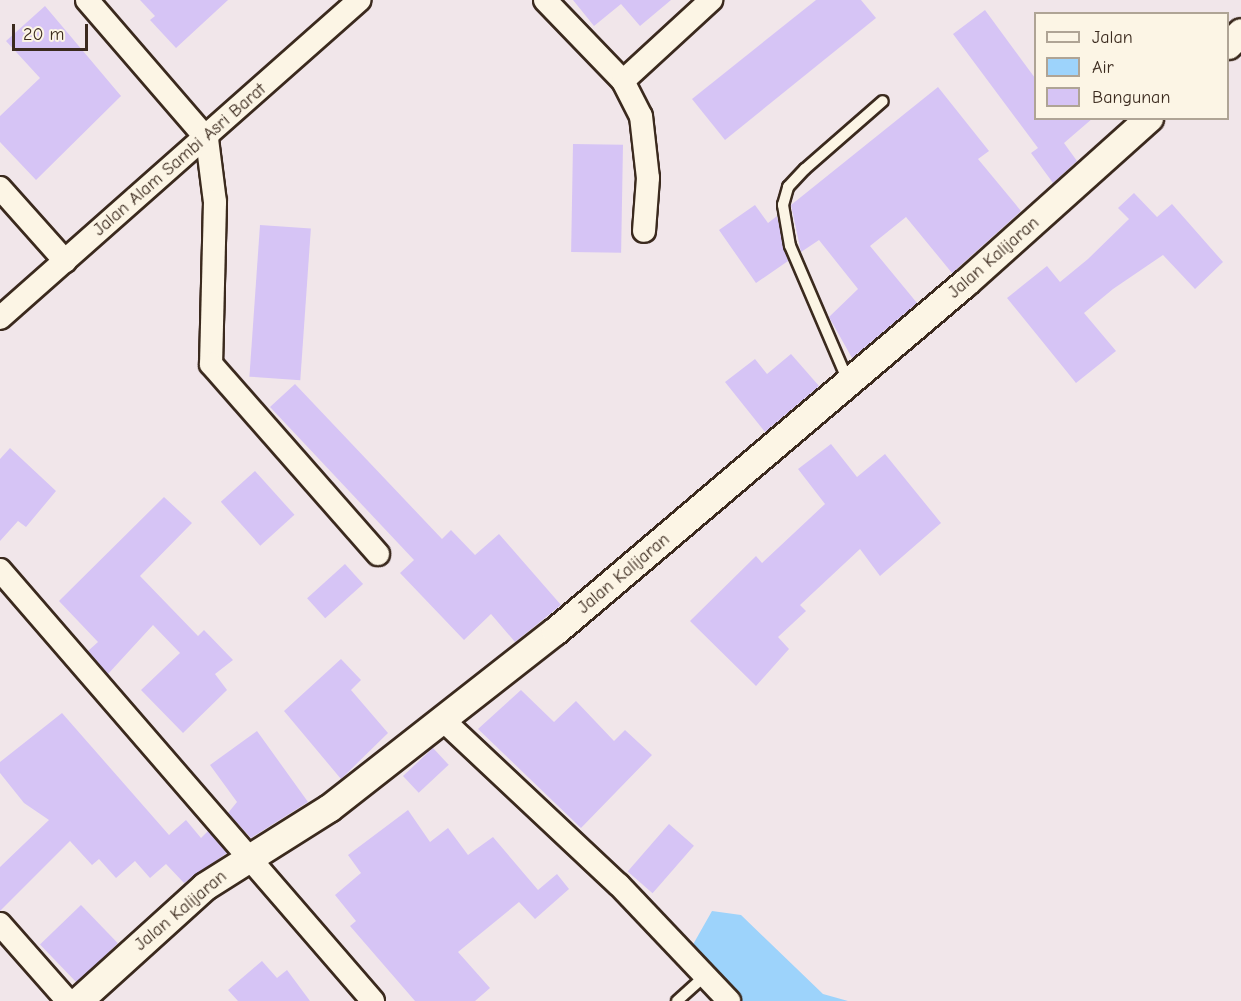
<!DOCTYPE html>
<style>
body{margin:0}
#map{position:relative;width:1241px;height:1001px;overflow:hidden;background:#f1e6ea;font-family:"Comic Neue",sans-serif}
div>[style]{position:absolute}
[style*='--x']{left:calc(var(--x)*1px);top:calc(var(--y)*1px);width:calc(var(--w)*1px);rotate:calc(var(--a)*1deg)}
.water>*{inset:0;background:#9dd3fb}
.building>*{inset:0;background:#d6c4f5;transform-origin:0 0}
.roads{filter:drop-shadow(2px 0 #3b2a1e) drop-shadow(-2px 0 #3b2a1e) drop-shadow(0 2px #3b2a1e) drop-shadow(0 -2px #3b2a1e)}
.service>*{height:10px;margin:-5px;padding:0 5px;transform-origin:5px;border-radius:5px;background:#fcf5e5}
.minor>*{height:22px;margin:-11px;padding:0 11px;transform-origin:11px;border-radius:11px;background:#fcf5e5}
.tertiary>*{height:27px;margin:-13.5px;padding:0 13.5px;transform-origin:13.5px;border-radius:13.5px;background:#fcf5e5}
span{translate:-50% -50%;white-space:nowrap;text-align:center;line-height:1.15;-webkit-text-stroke:5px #fcf5e5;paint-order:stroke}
.street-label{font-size:18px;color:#3b2a1e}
.legend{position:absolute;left:1034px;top:12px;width:195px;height:108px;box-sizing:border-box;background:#fcf5e5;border:2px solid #afa495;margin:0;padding:8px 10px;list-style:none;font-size:18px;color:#3b2a1e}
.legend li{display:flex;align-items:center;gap:12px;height:30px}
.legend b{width:30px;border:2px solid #afa495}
.scale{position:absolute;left:12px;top:24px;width:76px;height:27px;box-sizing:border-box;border:3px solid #3b2a1e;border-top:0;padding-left:8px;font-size:18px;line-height:21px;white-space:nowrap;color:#3b2a1e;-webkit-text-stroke:4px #fcf5e5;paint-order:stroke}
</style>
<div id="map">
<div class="water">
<div style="clip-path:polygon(712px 911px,741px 915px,823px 994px,848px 1001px,740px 1001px,691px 948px)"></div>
</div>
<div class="building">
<div style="clip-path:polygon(140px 0,228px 0,176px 48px,150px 20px,155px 16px)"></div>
<div style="clip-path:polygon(573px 0,671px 0,640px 26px,621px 4px,594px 26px)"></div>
<div style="clip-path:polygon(816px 0,861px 0,876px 18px,725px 140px,692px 99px)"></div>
<div style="clip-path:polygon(45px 6px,121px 96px,36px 180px,0 142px,0 116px,40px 78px,6px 41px)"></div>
<div style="clip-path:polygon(985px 10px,1035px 78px,1035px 118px,1093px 118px,1064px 143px,1077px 161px,1053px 183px,1031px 153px,1038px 148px,953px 34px)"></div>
<div style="clip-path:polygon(938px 87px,989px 151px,978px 159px,1021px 211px,952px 273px,906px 217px,870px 246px,917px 303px,852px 358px,829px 317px,858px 289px,819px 240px,801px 252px,791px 205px)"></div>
<div style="left:573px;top:144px;width:50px;height:108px;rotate:1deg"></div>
<div style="clip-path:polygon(1134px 193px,1157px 217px,1172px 204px,1223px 262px,1195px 289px,1163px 255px,1113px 289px,1084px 313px,1116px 351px,1076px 383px,1007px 298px,1047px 266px,1060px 282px,1088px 259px,1129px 219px,1118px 208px)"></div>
<div style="clip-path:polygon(755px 205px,768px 223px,777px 216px,788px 261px,756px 283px,719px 230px)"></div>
<div style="left:260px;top:225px;width:51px;height:152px;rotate:4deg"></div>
<div style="clip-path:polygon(791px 354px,819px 386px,765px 432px,725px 382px,755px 359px,767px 374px)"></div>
<div style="clip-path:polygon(295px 384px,442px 539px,451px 530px,475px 555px,499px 534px,561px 605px,515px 642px,491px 614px,464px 640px,400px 573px,414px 560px,270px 407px)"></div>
<div style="clip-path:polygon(831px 444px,857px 477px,885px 454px,941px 523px,880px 576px,860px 549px,800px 605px,806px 611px,778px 637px,789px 649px,756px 686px,690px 621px,756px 556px,762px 563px,825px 504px,798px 469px)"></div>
<div style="clip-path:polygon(10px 448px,56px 491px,26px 527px,18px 521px,0 541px,0 459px)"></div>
<div style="left:255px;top:471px;width:59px;height:46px;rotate:48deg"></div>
<div style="clip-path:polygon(164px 497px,192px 523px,140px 576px,198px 636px,204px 630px,233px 660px,215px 674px,227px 690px,183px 733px,141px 690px,180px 653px,153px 625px,108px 674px,88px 651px,98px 642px,59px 601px)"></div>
<div style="left:345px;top:564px;width:27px;height:51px;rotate:48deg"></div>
<div style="clip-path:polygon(341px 659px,361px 680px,351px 690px,388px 733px,341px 779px,284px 711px)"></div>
<div style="clip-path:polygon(521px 690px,554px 722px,576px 701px,614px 741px,625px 730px,652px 755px,581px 828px,478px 729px)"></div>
<div style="clip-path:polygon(62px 713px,169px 835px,186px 820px,201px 838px,208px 831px,227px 853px,184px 883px,166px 864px,150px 878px,135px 861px,116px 878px,99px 859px,92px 865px,70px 841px,0 911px,0 867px,49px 820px,24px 803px,0 773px,0 762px)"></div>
<div style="clip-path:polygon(257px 731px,308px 802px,251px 838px,228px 813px,237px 802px,210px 765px)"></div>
<div style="left:433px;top:748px;width:23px;height:41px;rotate:47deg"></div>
<div style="clip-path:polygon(408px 810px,430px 842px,448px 828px,468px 855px,493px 837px,538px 890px,557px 874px,569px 889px,535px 919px,519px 902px,458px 952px,490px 988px,475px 1001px,415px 1001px,350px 926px,356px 921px,335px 895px,361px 873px,348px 855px)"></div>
<div style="left:669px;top:824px;width:33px;height:63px;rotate:41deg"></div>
<div style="left:81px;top:905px;width:53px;height:57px;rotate:46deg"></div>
<div style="clip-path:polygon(262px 961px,277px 978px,287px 970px,310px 1001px,238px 1001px,228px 990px)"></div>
</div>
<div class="roads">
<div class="service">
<div style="--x:848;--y:381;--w:147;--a:-113.2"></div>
<div style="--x:790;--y:246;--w:42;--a:-99.7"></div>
<div style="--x:783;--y:205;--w:19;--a:-74"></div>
<div style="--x:788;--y:187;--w:25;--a:-47"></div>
<div style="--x:805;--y:169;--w:103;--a:-41.1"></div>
<div style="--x:677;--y:1001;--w:38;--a:-42"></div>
</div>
<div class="minor">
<div style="--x:87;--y:0;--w:184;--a:49.2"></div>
<div style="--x:207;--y:139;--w:64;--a:82.8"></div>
<div style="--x:215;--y:202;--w:162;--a:91.4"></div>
<div style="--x:211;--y:364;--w:253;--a:48.7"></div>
<div style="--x:545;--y:0;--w:112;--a:46.1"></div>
<div style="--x:623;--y:81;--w:39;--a:63"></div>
<div style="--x:641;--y:116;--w:62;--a:83.6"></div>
<div style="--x:648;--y:178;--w:53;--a:94.3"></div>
<div style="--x:623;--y:81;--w:120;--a:-42.6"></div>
<div style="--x:0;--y:188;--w:98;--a:48.3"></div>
<div style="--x:0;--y:318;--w:480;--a:-41.5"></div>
<div style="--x:0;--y:570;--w:570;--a:49.13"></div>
<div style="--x:443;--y:720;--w:241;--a:43.2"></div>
<div style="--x:619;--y:885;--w:160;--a:46.5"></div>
<div style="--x:0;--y:924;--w:103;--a:48.6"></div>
</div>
<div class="tertiary">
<div style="--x:1228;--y:45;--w:18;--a:-45"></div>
<div style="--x:78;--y:1001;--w:171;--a:-42.2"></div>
<div style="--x:205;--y:886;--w:146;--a:-32.2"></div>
<div style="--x:329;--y:808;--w:287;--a:-38.1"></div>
<div style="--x:555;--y:631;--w:539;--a:-40.34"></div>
<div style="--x:966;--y:282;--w:246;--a:-41.9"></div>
</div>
</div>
<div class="street-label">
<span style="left:180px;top:160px;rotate:-41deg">Jalan Alam Sambi Asri Barat</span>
<span style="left:994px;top:258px;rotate:-41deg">Jalan Kalijaran</span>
<span style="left:624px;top:574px;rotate:-40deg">Jalan Kalijaran</span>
<span style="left:181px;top:911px;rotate:-40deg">Jalan Kalijaran</span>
</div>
<ul class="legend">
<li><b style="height:8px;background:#fcf5e5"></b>Jalan</li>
<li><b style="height:16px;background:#9dd3fb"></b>Air</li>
<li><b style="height:16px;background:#d6c4f5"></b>Bangunan</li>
</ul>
<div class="scale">20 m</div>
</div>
